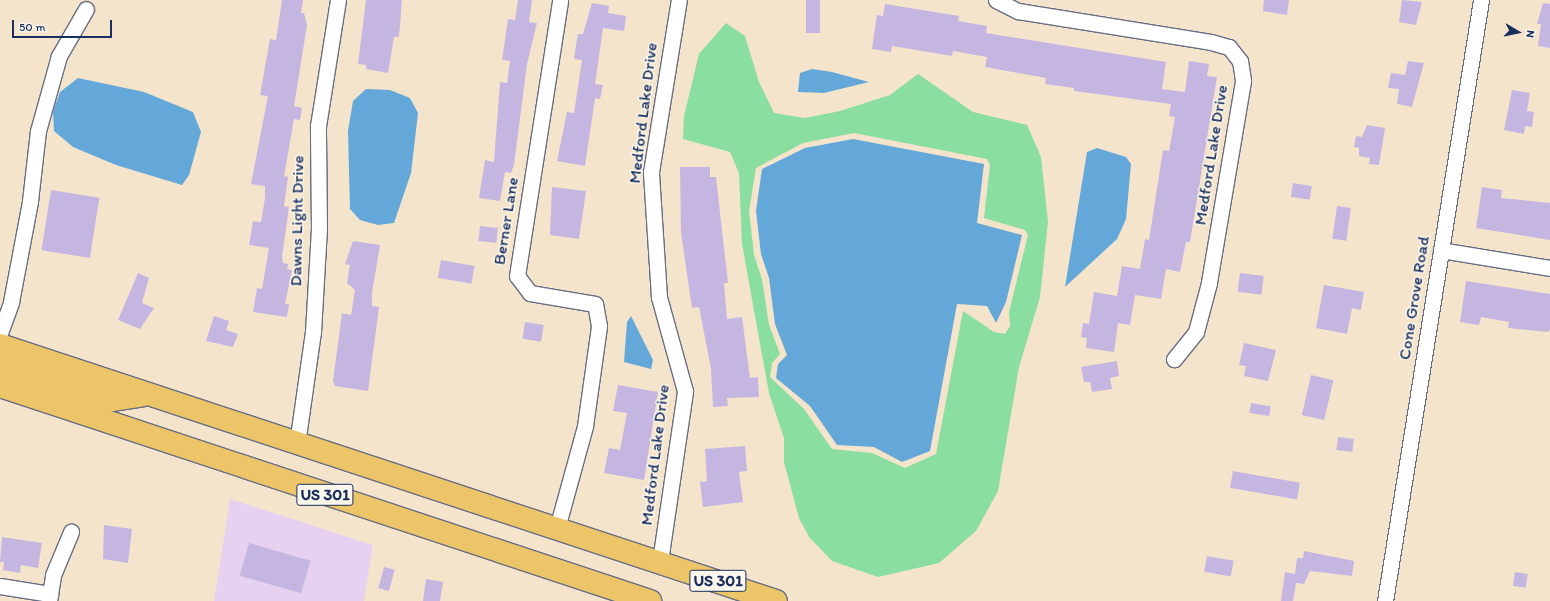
<!DOCTYPE html>
<style>
body{margin:0}
#map{position:relative;width:1550px;height:601px;overflow:hidden;background:#f5e4cc;font-family:Itim,sans-serif}
div>[style]{position:absolute}
[style*='--x']{left:calc(var(--x)*1px);top:calc(var(--y)*1px);width:calc(var(--w)*1px);rotate:calc(var(--a)*1deg)}
.built>*{inset:0;background:#e6d2f0}
.green>*{inset:0;background:#89dea0}
.water>*{inset:0;background:#63a8d8}
.building>*{inset:0;background:#c5b6e1;transform-origin:0 0}
.roads{filter:drop-shadow(1px 0 #676e84) drop-shadow(-1px 0 #676e84) drop-shadow(0 1px #676e84) drop-shadow(0 -1px #676e84)}
.street>*{height:15px;margin:-7.5px;padding:0 7.5px;transform-origin:7.5px;border-radius:7.5px;background:#fff}
.primary>*{height:22px;margin:-11px;padding:0 11px;transform-origin:11px;border-radius:11px;background:#edc569}
span{translate:-50% -50%;white-space:nowrap;text-align:center;line-height:1.15;-webkit-text-stroke:3px #fbf7ec;paint-order:stroke}
.shield-label span{padding:1px 3px;background:#fbf7ec;border:1px solid;border-radius:3px;-webkit-text-stroke-width:0}
.shield-label{font-size:16px;color:#1b2f5e;font-weight:700}
.street-label{font-size:17px;color:#1b2f5e}
.north{position:absolute;left:1498px;top:12px;width:40px;height:40px;-webkit-text-stroke:3px #fbf7ec;paint-order:stroke;rotate:99deg;font-size:11px;font-weight:700;line-height:16px;text-align:center;color:#1b2f5e}
.north::after{content:'';display:block;margin:auto;width:14px;height:18px;background:#1b2f5e;clip-path:polygon(50% 0,100% 100%,50% 72%,0 100%)}
.scale{position:absolute;left:12px;top:20px;width:100px;height:18px;box-sizing:border-box;border:2px solid #1b2f5e;border-top:0;padding-left:5px;font-size:12px;line-height:14px;white-space:nowrap;color:#1b2f5e;-webkit-text-stroke:3px #fbf7ec;paint-order:stroke}
</style>
<div id="map">
<div class="built">
<div style="clip-path:polygon(230px 499px,373px 545px,364px 601px,214px 601px)"></div>
</div>
<div class="green">
<div style="clip-path:polygon(evenodd,726px 23px,745px 36px,759px 82px,774px 113px,805px 118px,840px 111px,890px 95px,918px 74px,973px 112px,1027px 125px,1041px 157px,1048px 222px,1040px 297px,1019px 367px,998px 491px,976px 531px,939px 563px,878px 577px,832px 561px,809px 537px,799px 518px,784px 462px,784px 438px,769px 393px,742px 244px,739px 173px,730px 152px,683px 139px,684px 116px,699px 54px,726px 23px,854px 133px,987px 159px,990px 165px,984px 218px,1025px 230px,1028px 235px,1009px 312px,1010px 326px,1005px 334px,994px 332px,963px 311px,936px 454px,905px 468px,872px 453px,832px 449px,804px 409px,770px 377px,772px 363px,780px 354px,769px 325px,762px 279px,754px 255px,749px 211px,756px 168px,803px 143px,854px 133px)"></div>
</div>
<div class="water">
<div style="clip-path:polygon(812px 69px,832px 72px,869px 82px,824px 93px,798px 92px,800px 73px)"></div>
<div style="clip-path:polygon(78px 78px,144px 92px,193px 112px,201px 132px,189px 175px,182px 185px,116px 165px,73px 147px,54px 131px,53px 111px,60px 92px)"></div>
<div style="clip-path:polygon(366px 89px,390px 90px,410px 98px,418px 113px,411px 173px,394px 223px,378px 225px,360px 220px,350px 209px,348px 131px,353px 101px)"></div>
<div style="clip-path:polygon(853px 139px,984px 164px,977px 223px,1022px 235px,1006px 302px,996px 323px,987px 306px,957px 304px,930px 451px,902px 462px,874px 447px,837px 445px,810px 406px,776px 378px,778px 364px,787px 355px,775px 324px,769px 278px,761px 254px,756px 211px,762px 169px,805px 148px)"></div>
<div style="clip-path:polygon(1097px 148px,1126px 157px,1131px 164px,1126px 219px,1117px 239px,1065px 287px,1087px 152px)"></div>
<div style="clip-path:polygon(631px 316px,653px 360px,651px 369px,624px 362px,627px 322px)"></div>
</div>
<div class="building">
<div style="clip-path:polygon(282px 0,303px 0,301px 13px,304px 13px,307px 25px,294px 106px,302px 108px,300px 120px,294px 119px,284px 176px,288px 177px,284px 206px,289px 207px,282px 257px,283px 263px,288px 264px,287px 269px,292px 270px,285px 304px,289px 304px,287px 317px,253px 312px,257px 288px,262px 289px,269px 248px,249px 245px,253px 221px,261px 222px,265px 198px,265px 186px,251px 184px,268px 96px,260px 95px,270px 39px,276px 40px)"></div>
<div style="clip-path:polygon(366px 0,402px 0,399px 37px,394px 37px,388px 73px,366px 69px,366px 65px,358px 64px)"></div>
<div style="clip-path:polygon(518px 0,532px 0,529px 22px,537px 23px,527px 64px,514px 165px,511px 173px,505px 172px,500px 201px,479px 198px,485px 160px,494px 162px,500px 82px,507px 83px,510px 61px,502px 60px,508px 19px,515px 20px)"></div>
<div style="left:806px;top:0;width:14px;height:33px"></div>
<div style="clip-path:polygon(1264px 0,1289px 0,1287px 15px,1263px 11px)"></div>
<div style="clip-path:polygon(1402px 0,1422px 2px,1416px 25px,1399px 22px)"></div>
<div style="clip-path:polygon(592px 3px,609px 6px,608px 13px,626px 16px,624px 31px,603px 28px,595px 84px,603px 85px,600px 99px,595px 98px,585px 166px,557px 161px,567px 112px,574px 113px,582px 60px,574px 59px,577px 39px,578px 34px,583px 34px)"></div>
<div style="clip-path:polygon(1543px 3px,1550px 4px,1550px 48px,1538px 46px,1541px 24px,1537px 24px)"></div>
<div style="clip-path:polygon(885px 4px,959px 16px,958px 21px,987px 26px,986px 33px,1166px 62px,1162px 89px,1185px 92px,1189px 61px,1209px 64px,1207px 76px,1217px 77px,1190px 242px,1186px 242px,1180px 272px,1166px 269px,1161px 299px,1135px 295px,1130px 325px,1118px 323px,1114px 352px,1086px 348px,1087px 338px,1081px 337px,1083px 323px,1089px 324px,1094px 292px,1117px 296px,1122px 266px,1140px 269px,1145px 239px,1149px 240px,1163px 150px,1169px 151px,1175px 117px,1169px 116px,1171px 104px,1074px 91px,1074px 88px,1045px 84px,1046px 78px,985px 67px,987px 57px,953px 51px,952px 56px,892px 46px,891px 52px,872px 49px,877px 15px,883px 16px)"></div>
<div style="clip-path:polygon(1408px 61px,1424px 63px,1412px 107px,1397px 104px,1399px 89px,1388px 88px,1391px 73px,1405px 75px)"></div>
<div style="clip-path:polygon(1512px 90px,1530px 93px,1527px 111px,1534px 112px,1532px 127px,1525px 126px,1524px 134px,1504px 130px)"></div>
<div style="clip-path:polygon(1367px 125px,1385px 128px,1379px 165px,1369px 164px,1370px 158px,1359px 156px,1359px 148px,1354px 147px,1356px 136px,1362px 137px)"></div>
<div style="clip-path:polygon(680px 167px,710px 167px,710px 177px,716px 177px,728px 283px,724px 283px,727px 319px,742px 317px,750px 378px,758px 377px,759px 397px,727px 398px,728px 406px,713px 407px,711px 369px,699px 307px,692px 308px,681px 233px)"></div>
<div style="left:1293px;top:183px;width:19px;height:14px;rotate:9deg"></div>
<div style="clip-path:polygon(552px 187px,586px 191px,579px 239px,550px 235px)"></div>
<div style="clip-path:polygon(1482px 187px,1502px 190px,1501px 198px,1550px 203px,1550px 240px,1476px 228px)"></div>
<div style="left:51px;top:190px;width:49px;height:61px;rotate:9deg"></div>
<div style="left:1337px;top:206px;width:14px;height:33px;rotate:8deg"></div>
<div style="left:480px;top:226px;width:18px;height:15px;rotate:6deg"></div>
<div style="clip-path:polygon(353px 241px,380px 245px,372px 293px,372px 306px,379px 307px,368px 391px,335px 386px,333px 381px,342px 313px,351px 315px,355px 290px,347px 283px,350px 265px,345px 264px)"></div>
<div style="left:441px;top:260px;width:34px;height:18px;rotate:10deg"></div>
<div style="clip-path:polygon(138px 273px,149px 278px,142px 303px,154px 308px,140px 329px,118px 320px)"></div>
<div style="left:1240px;top:273px;width:24px;height:19px;rotate:7deg"></div>
<div style="clip-path:polygon(1466px 281px,1550px 294px,1550px 329px,1548px 332px,1508px 328px,1509px 322px,1481px 317px,1479px 325px,1460px 322px)"></div>
<div style="clip-path:polygon(1324px 285px,1364px 292px,1361px 310px,1352px 308px,1347px 334px,1316px 328px)"></div>
<div style="clip-path:polygon(214px 316px,229px 321px,226px 330px,238px 334px,233px 347px,206px 341px)"></div>
<div style="left:525px;top:322px;width:19px;height:17px;rotate:9deg"></div>
<div style="clip-path:polygon(1244px 343px,1276px 350px,1268px 381px,1244px 376px,1246px 366px,1239px 365px)"></div>
<div style="clip-path:polygon(1117px 361px,1119px 376px,1110px 378px,1112px 389px,1092px 392px,1090px 382px,1084px 382px,1081px 367px)"></div>
<div style="left:1311px;top:375px;width:23px;height:41px;rotate:13deg"></div>
<div style="clip-path:polygon(618px 385px,658px 392px,644px 480px,604px 473px,609px 448px,620px 450px,627px 413px,613px 411px)"></div>
<div style="left:1251px;top:403px;width:20px;height:10px;rotate:9deg"></div>
<div style="left:1338px;top:437px;width:16px;height:13px;rotate:7deg"></div>
<div style="clip-path:polygon(745px 446px,747px 471px,739px 472px,743px 502px,703px 507px,700px 482px,707px 481px,705px 449px)"></div>
<div style="left:1233px;top:471px;width:68px;height:17px;rotate:10deg"></div>
<div style="clip-path:polygon(104px 525px,132px 529px,128px 563px,103px 559px)"></div>
<div style="clip-path:polygon(2px 537px,42px 543px,38px 568px,21px 565px,20px 573px,3px 570px,4px 562px,0 562px)"></div>
<div style="left:249px;top:543px;width:64px;height:34px;rotate:16deg"></div>
<div style="clip-path:polygon(1304px 551px,1354px 561px,1352px 576px,1310px 571px,1304px 584px,1296px 583px,1293px 601px,1281px 601px,1285px 572px,1295px 574px,1297px 558px,1303px 558px)"></div>
<div style="left:1207px;top:556px;width:27px;height:16px;rotate:10deg"></div>
<div style="left:384px;top:567px;width:11px;height:22px;rotate:15deg"></div>
<div style="left:1515px;top:572px;width:13px;height:14px;rotate:9deg"></div>
<div style="clip-path:polygon(426px 579px,443px 582px,440px 601px,423px 601px)"></div>
</div>
<div class="roads">
<div class="street">
<div style="--x:996;--y:0;--w:25;--a:27"></div>
<div style="--x:1018;--y:11;--w:195;--a:9.1"></div>
<div style="--x:1211;--y:42;--w:19;--a:16"></div>
<div style="--x:1229;--y:47;--w:18;--a:52"></div>
<div style="--x:1240;--y:61;--w:20;--a:81"></div>
<div style="--x:1243;--y:81;--w:205;--a:99.6"></div>
<div style="--x:1209;--y:283;--w:51;--a:104.9"></div>
<div style="--x:1196;--y:332;--w:35;--a:129"></div>
<div style="--x:1441;--y:250;--w:110;--a:9.4"></div>
<div style="--x:0;--y:333;--w:33;--a:-70"></div>
<div style="--x:11;--y:302;--w:103;--a:-79.3"></div>
<div style="--x:30;--y:201;--w:70;--a:-83.5"></div>
<div style="--x:38;--y:131;--w:78;--a:-74.4"></div>
<div style="--x:59;--y:56;--w:54;--a:-60.1"></div>
<div style="--x:297;--y:444;--w:113;--a:-81.9"></div>
<div style="--x:313;--y:332;--w:103;--a:-86.7"></div>
<div style="--x:319;--y:229;--w:103;--a:-90.6"></div>
<div style="--x:318;--y:126;--w:128;--a:-81"></div>
<div style="--x:557;--y:528;--w:106;--a:-74.6"></div>
<div style="--x:585;--y:426;--w:101;--a:-82"></div>
<div style="--x:599;--y:326;--w:22;--a:-100"></div>
<div style="--x:595;--y:304;--w:66;--a:-170.4"></div>
<div style="--x:530;--y:293;--w:21;--a:-127"></div>
<div style="--x:517;--y:276;--w:279;--a:-81.1"></div>
<div style="--x:660;--y:561;--w:172;--a:-81.6"></div>
<div style="--x:685;--y:391;--w:98;--a:-105.5"></div>
<div style="--x:659;--y:297;--w:125;--a:-93.7"></div>
<div style="--x:651;--y:172;--w:174;--a:-80.8"></div>
<div style="--x:0;--y:586;--w:51;--a:9.1"></div>
<div style="--x:49;--y:601;--w:26;--a:-81"></div>
<div style="--x:53;--y:575;--w:47;--a:-67.3"></div>
<div style="--x:1385;--y:601;--w:609;--a:-80.92"></div>
</div>
<div class="primary">
<div style="--x:0;--y:345;--w:817;--a:18.26"></div>
<div style="--x:0;--y:366;--w:113;--a:18.1"></div>
<div style="--x:107;--y:401;--w:36;--a:-9"></div>
<div style="--x:0;--y:386;--w:685;--a:18.3"></div>
</div>
</div>
<div class="shield-label">
<span style="left:325px;top:495px">US 301</span>
<span style="left:718px;top:581px">US 301</span>
</div>
<div class="street-label">
<span style="left:643px;top:113px;rotate:-83deg">Medford Lake Drive</span>
<span style="left:1211px;top:155px;rotate:-81deg">Medford Lake Drive</span>
<span style="left:297px;top:221px;rotate:-89deg">Dawns Light Drive</span>
<span style="left:506px;top:221px;rotate:-81deg">Berner Lane</span>
<span style="left:1414px;top:298px;rotate:-81deg">Cone Grove Road</span>
<span style="left:655px;top:455px;rotate:-83deg">Medford Lake Drive</span>
</div>
<div class="north">N</div>
<div class="scale">50 m</div>
</div>
